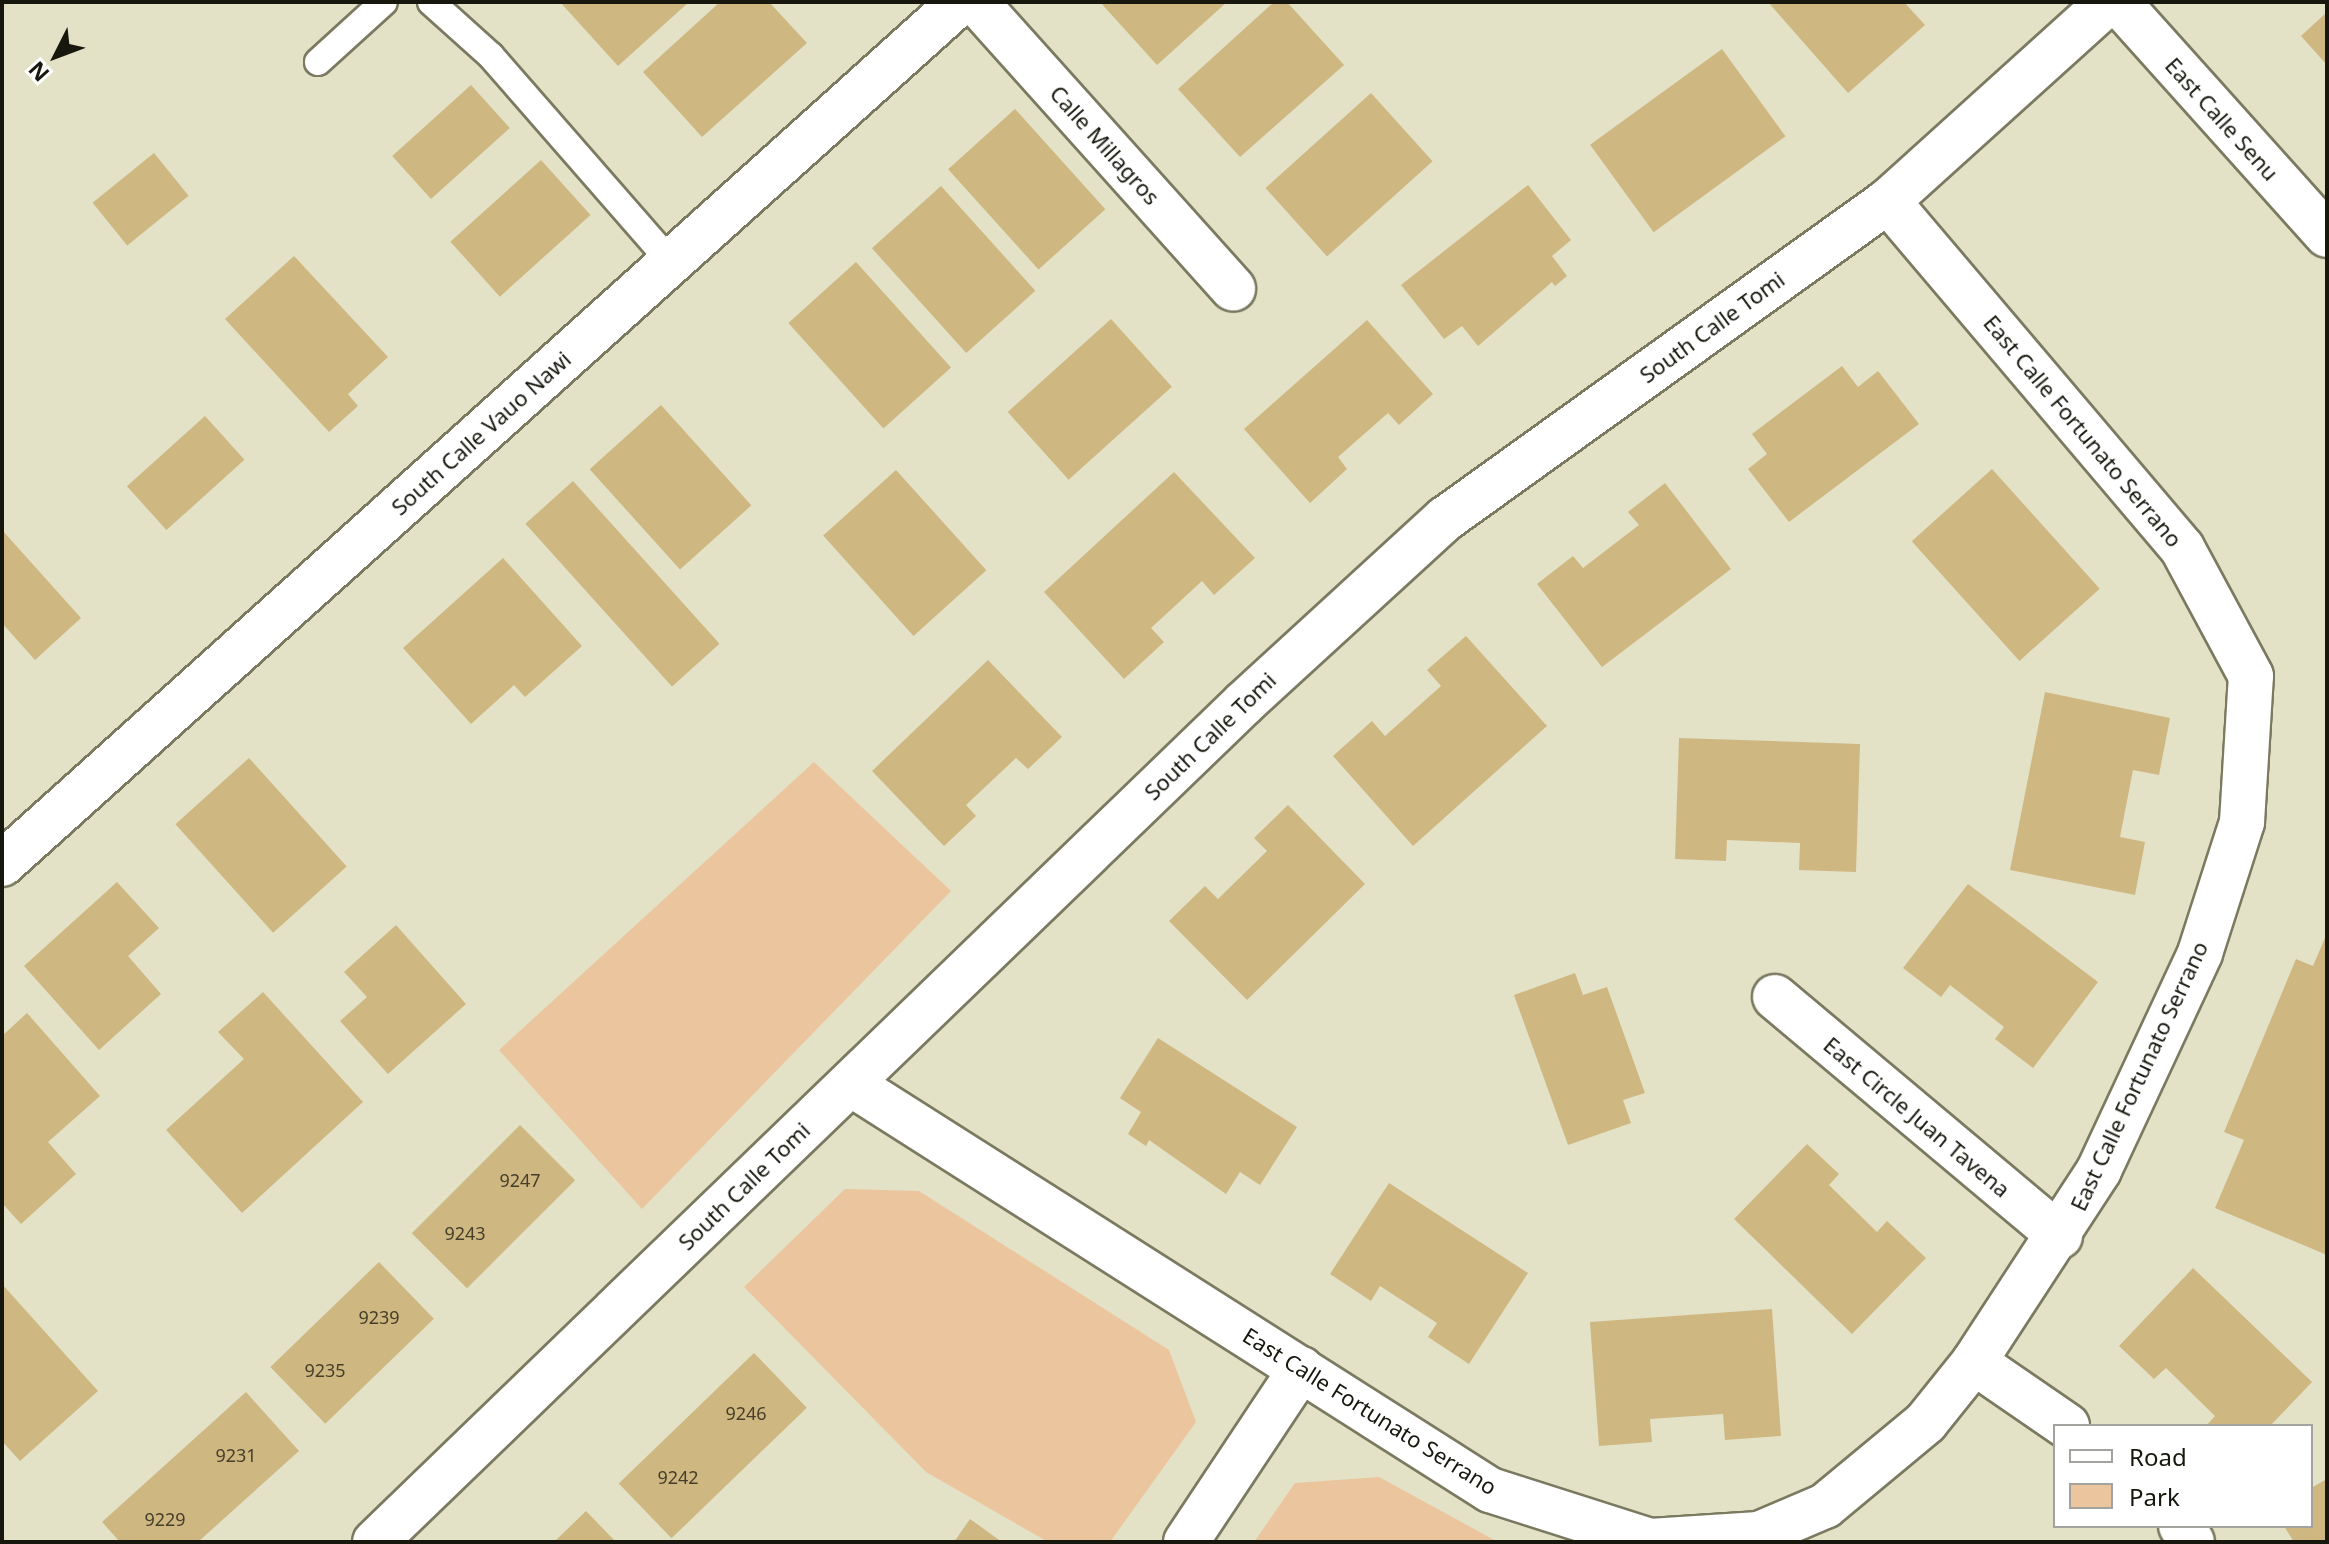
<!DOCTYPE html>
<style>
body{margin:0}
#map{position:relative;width:2329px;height:1544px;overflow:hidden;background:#e3e2c6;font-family:"Noto Sans",sans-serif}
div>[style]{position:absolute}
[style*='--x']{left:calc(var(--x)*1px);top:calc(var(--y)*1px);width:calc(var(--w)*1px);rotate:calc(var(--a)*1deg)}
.green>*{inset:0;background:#ebc59e}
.building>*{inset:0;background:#cfb782;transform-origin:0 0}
.roads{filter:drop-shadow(2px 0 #7b7a61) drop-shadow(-2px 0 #7b7a61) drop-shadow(0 2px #7b7a61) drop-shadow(0 -2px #7b7a61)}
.service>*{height:26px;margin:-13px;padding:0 13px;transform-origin:13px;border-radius:13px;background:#fff}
.minor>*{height:44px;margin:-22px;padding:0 22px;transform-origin:22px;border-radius:22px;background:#fff}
span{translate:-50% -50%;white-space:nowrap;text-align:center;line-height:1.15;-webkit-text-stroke:6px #fff;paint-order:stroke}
.number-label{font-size:18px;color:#453f2a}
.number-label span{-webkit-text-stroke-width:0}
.street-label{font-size:22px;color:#17170d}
.frame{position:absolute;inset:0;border:4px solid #17170d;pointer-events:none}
.legend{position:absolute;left:2053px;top:1424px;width:260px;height:104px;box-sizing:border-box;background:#fff;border:2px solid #a2a29e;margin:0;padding:10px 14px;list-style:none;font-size:24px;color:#17170d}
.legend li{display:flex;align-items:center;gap:16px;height:40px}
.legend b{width:40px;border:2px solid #a2a29e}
.north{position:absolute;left:16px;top:16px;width:80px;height:80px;-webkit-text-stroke:6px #fff;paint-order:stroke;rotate:228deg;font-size:22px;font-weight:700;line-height:32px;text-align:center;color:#17170d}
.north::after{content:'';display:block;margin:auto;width:28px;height:36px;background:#17170d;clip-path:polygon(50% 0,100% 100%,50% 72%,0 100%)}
</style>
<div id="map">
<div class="green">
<div style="clip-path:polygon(814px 762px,951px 891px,642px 1209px,499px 1050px)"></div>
<div style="clip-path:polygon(845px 1189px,919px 1191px,1169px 1350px,1196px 1422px,1110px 1542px,1048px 1542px,926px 1472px,744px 1287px)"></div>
<div style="clip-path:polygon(1379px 1477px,1498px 1542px,1254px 1542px,1295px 1483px)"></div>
</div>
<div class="building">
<div style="clip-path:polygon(560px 2px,689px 2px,618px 66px)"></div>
<div style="clip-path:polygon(720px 2px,769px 2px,807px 43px,702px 137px,643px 72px)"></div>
<div style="clip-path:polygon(1100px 2px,1227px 2px,1157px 65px)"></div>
<div style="clip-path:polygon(1274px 2px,1287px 2px,1344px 65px,1240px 157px,1178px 89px)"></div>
<div style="clip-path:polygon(1768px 2px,1904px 2px,1925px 25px,1848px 93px)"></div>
<div style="clip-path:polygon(2327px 12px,2327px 65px,2301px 36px)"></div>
<div style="left:1722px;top:49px;width:108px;height:163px;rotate:54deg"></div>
<div style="left:471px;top:85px;width:58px;height:106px;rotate:48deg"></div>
<div style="left:1371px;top:93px;width:92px;height:142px;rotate:48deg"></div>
<div style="left:1015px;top:109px;width:135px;height:90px;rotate:48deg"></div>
<div style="left:154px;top:153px;width:55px;height:79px;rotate:51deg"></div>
<div style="left:541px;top:160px;width:74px;height:122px;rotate:48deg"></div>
<div style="clip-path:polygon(1528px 185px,1571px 240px,1552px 256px,1567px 276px,1555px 286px,1552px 282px,1478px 346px,1462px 326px,1444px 339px,1401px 285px)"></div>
<div style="left:941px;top:186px;width:141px;height:93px;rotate:48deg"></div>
<div style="clip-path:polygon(294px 256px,388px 357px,348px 394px,358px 406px,329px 432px,225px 319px)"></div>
<div style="left:856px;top:262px;width:142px;height:91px;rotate:48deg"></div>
<div style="left:1111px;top:319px;width:91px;height:139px;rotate:48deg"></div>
<div style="clip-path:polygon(1367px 320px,1433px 394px,1399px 425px,1388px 413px,1338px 457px,1347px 469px,1310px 503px,1244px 429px)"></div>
<div style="clip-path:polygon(1842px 366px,1858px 387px,1878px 371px,1919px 424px,1789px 522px,1748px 469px,1767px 454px,1752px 434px)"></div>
<div style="left:661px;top:405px;width:135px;height:96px;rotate:48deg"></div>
<div style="left:205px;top:416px;width:59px;height:105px;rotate:48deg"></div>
<div style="left:1992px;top:469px;width:161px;height:108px;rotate:48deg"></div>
<div style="left:896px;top:470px;width:135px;height:98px;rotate:48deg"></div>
<div style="clip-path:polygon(1174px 472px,1255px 558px,1214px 595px,1202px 581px,1151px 628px,1164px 642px,1124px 679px,1044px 592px)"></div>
<div style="left:573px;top:481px;width:219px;height:64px;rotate:48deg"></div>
<div style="clip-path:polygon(1665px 483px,1731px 569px,1602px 667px,1537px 584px,1573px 556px,1583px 568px,1639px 525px,1628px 512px)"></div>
<div style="clip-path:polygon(2px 530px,81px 618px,35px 660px,2px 623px)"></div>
<div style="clip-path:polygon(503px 558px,582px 646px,525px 697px,514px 685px,471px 724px,403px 648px)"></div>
<div style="clip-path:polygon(1466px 636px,1547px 726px,1413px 846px,1333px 756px,1372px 721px,1385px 736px,1441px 686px,1427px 670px)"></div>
<div style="clip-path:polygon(988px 660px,1062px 737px,1028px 769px,1016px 758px,966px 805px,976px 816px,944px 846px,872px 771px)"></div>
<div style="clip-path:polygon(2045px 692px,2170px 718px,2159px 775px,2133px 770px,2120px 837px,2145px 842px,2135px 895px,2010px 870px)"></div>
<div style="clip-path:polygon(1679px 738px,1860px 744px,1856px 872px,1799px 870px,1800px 843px,1727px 840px,1726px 861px,1675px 859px)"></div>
<div style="left:249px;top:758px;width:146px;height:99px;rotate:48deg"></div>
<div style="clip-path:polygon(1288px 805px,1365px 884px,1247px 1000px,1169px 921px,1205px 886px,1218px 899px,1267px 851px,1254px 838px)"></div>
<div style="clip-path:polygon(117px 882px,159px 928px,128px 956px,161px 994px,99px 1050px,24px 966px)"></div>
<div style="clip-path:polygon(1968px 884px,2098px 982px,2033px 1068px,1995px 1039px,2004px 1027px,1950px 985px,1941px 997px,1903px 968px)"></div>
<div style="clip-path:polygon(396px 925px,466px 1004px,388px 1074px,340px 1021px,367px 997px,344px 972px)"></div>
<div style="clip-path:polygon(2327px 933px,2325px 1173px,2327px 1255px,2215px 1208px,2244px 1140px,2224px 1132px,2296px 959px,2313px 966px)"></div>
<div style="clip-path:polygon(1575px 973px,1583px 995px,1607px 987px,1645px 1093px,1623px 1100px,1631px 1123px,1568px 1145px,1514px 995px)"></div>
<div style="clip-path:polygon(263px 992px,363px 1102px,242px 1213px,166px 1130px,244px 1059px,218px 1032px)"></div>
<div style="clip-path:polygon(27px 1013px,100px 1096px,48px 1142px,76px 1174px,21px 1224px,2px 1203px,2px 1036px)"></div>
<div style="clip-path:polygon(1158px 1038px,1297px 1127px,1260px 1185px,1240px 1172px,1226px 1194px,1149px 1140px,1146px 1146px,1128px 1134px,1141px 1112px,1120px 1098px)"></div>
<div style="left:520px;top:1125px;width:78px;height:153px;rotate:45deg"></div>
<div style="clip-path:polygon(1807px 1144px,1839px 1174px,1829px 1185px,1877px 1232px,1887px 1221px,1926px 1258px,1852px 1334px,1734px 1219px)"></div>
<div style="clip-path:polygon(1389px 1183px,1528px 1273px,1469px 1364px,1428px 1337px,1437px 1323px,1380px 1286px,1371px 1301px,1330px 1274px)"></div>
<div style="left:379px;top:1262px;width:79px;height:151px;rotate:46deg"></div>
<div style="clip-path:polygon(2193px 1268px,2312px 1382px,2270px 1426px,2206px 1426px,2215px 1416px,2166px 1368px,2154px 1379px,2119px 1346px)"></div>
<div style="clip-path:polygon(2px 1284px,98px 1391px,20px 1461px,2px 1441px)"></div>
<div style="clip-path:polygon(1772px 1309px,1781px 1436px,1725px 1440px,1723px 1414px,1650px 1419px,1652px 1442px,1599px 1446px,1590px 1322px)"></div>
<div style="left:754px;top:1353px;width:76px;height:188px;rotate:46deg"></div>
<div style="clip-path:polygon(246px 1392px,299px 1451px,198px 1542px,120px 1542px,102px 1522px)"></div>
<div style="clip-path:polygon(2327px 1479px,2327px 1542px,2294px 1542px,2284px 1526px,2311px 1526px,2311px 1488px)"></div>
<div style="clip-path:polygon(586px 1511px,616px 1542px,554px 1542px)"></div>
<div style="clip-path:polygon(970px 1519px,1002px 1542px,954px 1542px)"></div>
</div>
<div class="roads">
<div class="service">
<div style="--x:431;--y:2;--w:81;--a:42"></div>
<div style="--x:491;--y:56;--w:274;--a:48.9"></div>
<div style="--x:318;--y:62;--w:89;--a:-42.3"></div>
</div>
<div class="minor">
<div style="--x:976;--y:2;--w:385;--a:48.1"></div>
<div style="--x:2118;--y:2;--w:313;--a:48.1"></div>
<div style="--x:2;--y:864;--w:1289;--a:-41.98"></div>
<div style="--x:1775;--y:997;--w:372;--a:40"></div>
<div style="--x:851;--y:1084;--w:757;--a:32.43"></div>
<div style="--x:1490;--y:1490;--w:168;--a:17.7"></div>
<div style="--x:1650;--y:1541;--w:109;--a:-3.7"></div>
<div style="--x:1759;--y:1534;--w:72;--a:-23"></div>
<div style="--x:1825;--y:1506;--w:131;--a:-39.7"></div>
<div style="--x:1926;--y:1422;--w:77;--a:-51.3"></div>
<div style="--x:1974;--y:1362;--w:229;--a:-56.9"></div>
<div style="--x:2099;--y:1170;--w:239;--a:-65"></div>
<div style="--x:2200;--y:953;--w:138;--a:-72.2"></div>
<div style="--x:2242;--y:822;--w:146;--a:-86.5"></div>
<div style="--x:2251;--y:676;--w:145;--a:-118.3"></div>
<div style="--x:2182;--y:548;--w:455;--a:-130.3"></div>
<div style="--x:1974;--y:1362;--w:113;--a:34.5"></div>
<div style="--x:2181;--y:1526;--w:19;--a:55"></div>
<div style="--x:375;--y:1542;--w:1208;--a:-43.99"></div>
<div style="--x:1244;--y:703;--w:273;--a:-42.5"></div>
<div style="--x:1445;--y:519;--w:545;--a:-35.67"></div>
<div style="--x:1888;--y:201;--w:297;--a:-42.1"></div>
<div style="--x:1186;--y:1542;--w:208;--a:-56.4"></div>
</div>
</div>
<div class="number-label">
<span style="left:520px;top:1180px">9247</span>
<span style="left:465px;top:1233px">9243</span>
<span style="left:379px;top:1317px">9239</span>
<span style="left:325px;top:1370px">9235</span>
<span style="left:746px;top:1413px">9246</span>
<span style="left:236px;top:1455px">9231</span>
<span style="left:678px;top:1477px">9242</span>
<span style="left:165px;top:1519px">9229</span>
</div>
<div class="street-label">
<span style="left:2222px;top:119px;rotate:48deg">East Calle Senu</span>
<span style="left:1105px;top:145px;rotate:48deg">Calle Millagros</span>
<span style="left:1712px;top:327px;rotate:-36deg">South Calle Tomi</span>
<span style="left:2083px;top:431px;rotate:50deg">East Calle Fortunato Serrano</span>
<span style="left:481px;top:433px;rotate:-42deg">South Calle Vauo Nawi</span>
<span style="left:1210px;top:736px;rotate:-44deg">South Calle Tomi</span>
<span style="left:2139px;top:1076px;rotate:-65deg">East Calle Fortunato Serrano</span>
<span style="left:1917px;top:1117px;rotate:40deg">East Circle Juan Tavena</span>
<span style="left:744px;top:1186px;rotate:-44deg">South Calle Tomi</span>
<span style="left:1370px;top:1411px;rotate:32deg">East Calle Fortunato Serrano</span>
</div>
<div class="frame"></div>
<ul class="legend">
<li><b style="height:10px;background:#fff"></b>Road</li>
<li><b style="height:22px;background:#ebc59e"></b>Park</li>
</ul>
<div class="north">N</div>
</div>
